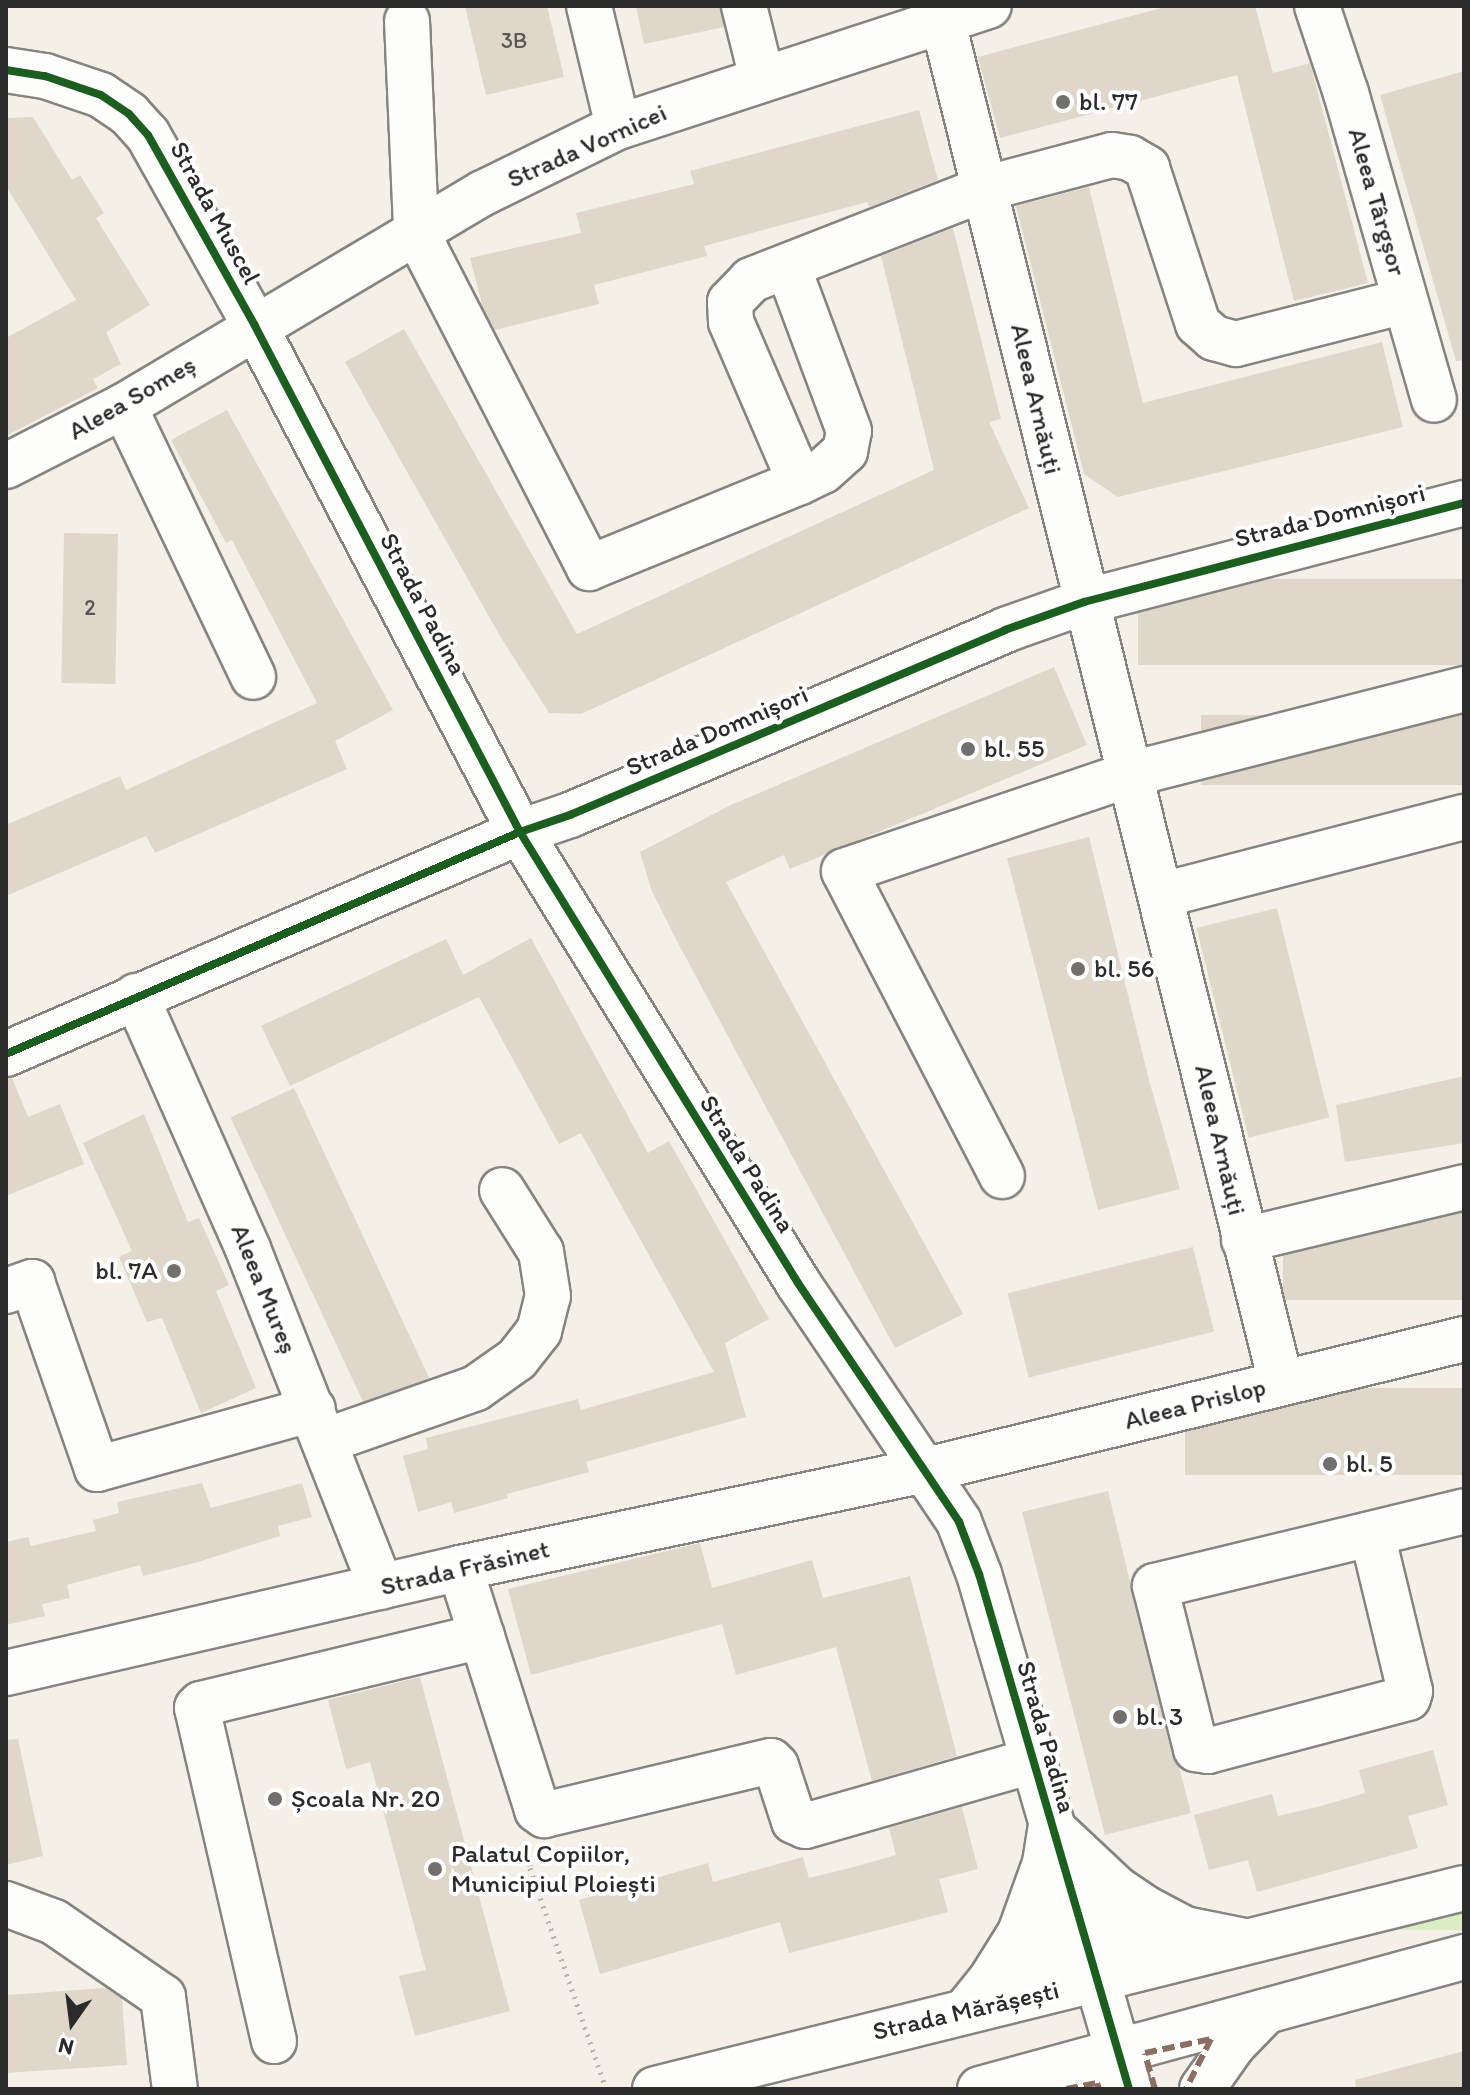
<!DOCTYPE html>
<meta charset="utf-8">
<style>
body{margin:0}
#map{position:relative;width:1470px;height:2095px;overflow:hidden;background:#f4f0e7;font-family:Itim,sans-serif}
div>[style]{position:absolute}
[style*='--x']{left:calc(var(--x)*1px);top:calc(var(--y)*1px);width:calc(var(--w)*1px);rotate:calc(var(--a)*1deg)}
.green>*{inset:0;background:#daedc3;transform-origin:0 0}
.building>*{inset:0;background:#ded7ca;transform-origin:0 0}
.path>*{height:5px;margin-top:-2.5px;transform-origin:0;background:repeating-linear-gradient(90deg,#b5b4b3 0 2px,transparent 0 8px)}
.roads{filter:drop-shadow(2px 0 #858480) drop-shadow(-2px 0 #858480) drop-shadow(0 2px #858480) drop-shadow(0 -2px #858480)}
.minor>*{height:44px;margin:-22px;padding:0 22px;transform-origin:22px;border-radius:22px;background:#fdfdfb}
.major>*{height:44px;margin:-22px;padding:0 22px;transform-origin:22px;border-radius:22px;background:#fdfdfb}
.quiet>*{height:6px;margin-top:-3px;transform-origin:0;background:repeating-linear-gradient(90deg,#8d6e63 0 12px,transparent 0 18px)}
.cycleway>*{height:8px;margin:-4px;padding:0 4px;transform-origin:4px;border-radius:4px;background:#1b5e20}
.dots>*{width:22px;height:22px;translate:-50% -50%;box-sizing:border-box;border:4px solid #fff;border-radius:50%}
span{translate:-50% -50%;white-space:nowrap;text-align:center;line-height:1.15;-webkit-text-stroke:8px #fff;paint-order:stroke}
.number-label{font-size:22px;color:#595754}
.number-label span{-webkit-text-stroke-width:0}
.poi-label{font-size:26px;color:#2b2b2b}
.left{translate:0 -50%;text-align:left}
.right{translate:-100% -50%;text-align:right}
.street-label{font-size:26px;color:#2b2b2b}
.frame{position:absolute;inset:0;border:8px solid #2b2b2b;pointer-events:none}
.north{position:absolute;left:32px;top:1983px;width:80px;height:80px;-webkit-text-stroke:6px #fff;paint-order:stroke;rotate:194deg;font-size:22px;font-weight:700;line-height:32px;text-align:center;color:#2b2b2b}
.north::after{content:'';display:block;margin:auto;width:28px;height:36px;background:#2b2b2b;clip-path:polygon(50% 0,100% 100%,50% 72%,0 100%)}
</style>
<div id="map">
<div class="green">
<div style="left:1464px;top:1908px;width:22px;height:110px;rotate:90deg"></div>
</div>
<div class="building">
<div style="clip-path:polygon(465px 6px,547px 6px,564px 77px,486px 95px)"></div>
<div style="clip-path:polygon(636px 6px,720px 6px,724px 27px,644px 44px)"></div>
<div style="clip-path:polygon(1169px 6px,1255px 6px,1273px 73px,1310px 63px,1368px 283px,1294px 301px,1237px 75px,1000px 138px,978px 57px)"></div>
<div style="clip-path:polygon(1464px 71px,1464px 360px,1456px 361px,1380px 95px)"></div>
<div style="clip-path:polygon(919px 110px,938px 180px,869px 207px,867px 202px,704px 246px,707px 256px,594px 285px,599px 304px,495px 330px,483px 308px,470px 258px,581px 233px,576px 213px,694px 184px,690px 171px)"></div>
<div style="clip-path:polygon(33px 117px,72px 180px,80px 175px,104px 213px,96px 218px,150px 305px,106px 332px,121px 364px,93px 379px,98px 388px,6px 436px,6px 338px,76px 300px,6px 186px,6px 118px)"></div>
<div style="clip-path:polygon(1089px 187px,1143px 403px,1382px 342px,1403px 427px,1118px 497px,1084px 474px,1016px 206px)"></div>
<div style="clip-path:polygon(953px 228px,1001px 419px,989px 422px,1029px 508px,581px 714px,549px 713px,500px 636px,345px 362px,404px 329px,577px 634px,934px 470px,881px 256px)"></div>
<div style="clip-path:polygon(227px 410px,393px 710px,335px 741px,347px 769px,155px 853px,146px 836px,6px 896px,6px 825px,120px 776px,126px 790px,317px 703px,232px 540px,226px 543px,171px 440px)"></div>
<div style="left:64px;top:533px;width:54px;height:150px;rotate:1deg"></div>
<div style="left:1464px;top:579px;width:86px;height:326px;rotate:90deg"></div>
<div style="clip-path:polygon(1054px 667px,1087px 745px,790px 869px,784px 855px,726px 882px,963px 1314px,895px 1348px,677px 941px,651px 889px,640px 852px,731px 805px)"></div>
<div style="left:1464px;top:715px;width:70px;height:263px;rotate:90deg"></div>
<div style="clip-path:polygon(1089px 837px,1149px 1080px,1180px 1189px,1098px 1210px,1007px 858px)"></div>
<div style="left:1277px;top:908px;width:216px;height:83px;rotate:76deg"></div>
<div style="clip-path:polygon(531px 938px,648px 1153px,669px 1141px,769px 1319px,725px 1343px,746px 1417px,586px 1462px,589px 1472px,507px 1494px,508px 1498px,454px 1513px,451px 1502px,418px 1512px,403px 1456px,428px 1449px,426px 1438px,578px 1399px,581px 1410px,714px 1372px,581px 1133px,559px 1144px,479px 997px,290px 1086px,261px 1026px,446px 939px,463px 975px)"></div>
<div style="clip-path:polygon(1464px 1076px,1464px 1143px,1345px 1162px,1336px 1105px)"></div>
<div style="clip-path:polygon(12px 1078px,28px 1117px,60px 1104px,84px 1164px,6px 1196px,6px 1079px)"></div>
<div style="left:294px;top:1088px;width:320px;height:70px;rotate:65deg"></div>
<div style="clip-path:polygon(144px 1114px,188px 1222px,199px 1218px,229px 1285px,216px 1291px,256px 1388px,201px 1413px,162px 1318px,147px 1322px,119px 1257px,132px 1251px,83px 1143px)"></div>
<div style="left:1464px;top:1213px;width:87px;height:181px;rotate:90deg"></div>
<div style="left:1193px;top:1247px;width:87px;height:191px;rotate:76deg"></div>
<div style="left:1464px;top:1388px;width:87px;height:279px;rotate:90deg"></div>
<div style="clip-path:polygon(202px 1483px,211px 1508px,302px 1483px,312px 1517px,278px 1526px,280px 1536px,198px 1562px,143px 1576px,140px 1565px,67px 1585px,70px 1598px,42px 1604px,45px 1616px,6px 1625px,6px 1542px,28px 1537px,31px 1546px,96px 1531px,93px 1520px,119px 1513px,117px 1502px)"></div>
<div style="clip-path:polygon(1108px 1491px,1172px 1755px,1179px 1767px,1191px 1813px,1105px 1835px,1022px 1512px)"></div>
<div style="clip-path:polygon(700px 1543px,712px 1588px,812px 1560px,823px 1598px,910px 1576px,957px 1756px,872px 1781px,836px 1647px,736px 1675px,722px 1624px,531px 1675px,508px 1589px)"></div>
<div style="clip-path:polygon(420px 1677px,510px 2011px,415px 2036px,399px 1976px,426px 1970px,370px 1762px,346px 1769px,328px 1700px)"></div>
<div style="clip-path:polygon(18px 1739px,43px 1856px,6px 1865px,6px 1740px)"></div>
<div style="clip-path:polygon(1433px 1750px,1448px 1805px,1408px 1816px,1418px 1848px,1257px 1892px,1248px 1860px,1209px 1870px,1194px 1815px,1272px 1794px,1278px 1816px,1321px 1806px,1365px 1793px,1359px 1770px)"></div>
<div style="clip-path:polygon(962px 1807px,978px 1869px,939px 1879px,948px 1912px,789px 1953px,780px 1922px,600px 1974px,579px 1900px,708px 1863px,713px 1882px,803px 1857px,809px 1878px,850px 1868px,896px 1855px,889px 1828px)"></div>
<div style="clip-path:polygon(106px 1988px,122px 1999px,127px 2065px,6px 2073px,6px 1995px)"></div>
<div style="clip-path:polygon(1464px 2051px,1464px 2089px,1356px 2089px,1355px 2080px)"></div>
</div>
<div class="path">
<div style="--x:528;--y:1848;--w:20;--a:84"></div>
<div style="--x:530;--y:1868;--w:234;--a:71"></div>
</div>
<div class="roads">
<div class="minor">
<div style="--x:589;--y:6;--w:124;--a:76.5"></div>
<div style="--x:744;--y:6;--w:74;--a:76"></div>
<div style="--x:1317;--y:6;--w:92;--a:71.6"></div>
<div style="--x:1346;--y:93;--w:319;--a:74"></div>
<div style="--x:407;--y:21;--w:210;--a:87.5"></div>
<div style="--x:416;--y:231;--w:379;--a:62.8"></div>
<div style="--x:589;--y:568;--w:228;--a:-22.2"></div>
<div style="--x:800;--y:482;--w:25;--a:-26"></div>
<div style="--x:823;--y:471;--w:30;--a:-42"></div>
<div style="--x:845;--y:451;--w:20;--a:-79"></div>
<div style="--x:849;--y:431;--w:175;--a:-110.4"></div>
<div style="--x:943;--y:22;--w:1402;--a:76.05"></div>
<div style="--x:6;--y:70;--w:39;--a:9"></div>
<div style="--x:45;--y:76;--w:59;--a:18.7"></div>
<div style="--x:101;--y:95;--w:34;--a:34"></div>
<div style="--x:129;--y:114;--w:28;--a:48"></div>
<div style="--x:148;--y:135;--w:219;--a:60.7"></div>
<div style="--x:255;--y:326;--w:571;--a:62.36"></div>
<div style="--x:520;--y:832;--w:530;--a:58.35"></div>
<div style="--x:798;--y:1283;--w:288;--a:56"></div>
<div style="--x:959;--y:1522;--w:56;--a:69"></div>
<div style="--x:979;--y:1574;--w:536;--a:73.76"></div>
<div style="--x:124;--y:406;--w:300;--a:64.5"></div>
<div style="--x:6;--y:466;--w:132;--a:-27"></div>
<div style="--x:124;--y:406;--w:417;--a:-30.7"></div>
<div style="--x:483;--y:193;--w:150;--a:-26.1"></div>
<div style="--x:618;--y:127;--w:390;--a:-18.1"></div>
<div style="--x:800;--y:482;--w:174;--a:-113.3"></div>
<div style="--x:731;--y:322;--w:20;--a:-93"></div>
<div style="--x:730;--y:302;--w:30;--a:-46"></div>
<div style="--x:751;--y:280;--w:253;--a:-21.3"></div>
<div style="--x:987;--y:188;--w:129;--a:-14.8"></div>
<div style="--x:1112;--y:155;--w:18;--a:9"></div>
<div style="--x:1130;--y:158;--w:20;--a:30"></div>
<div style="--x:1147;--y:168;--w:164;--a:71.9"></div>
<div style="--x:1198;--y:324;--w:21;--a:41"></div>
<div style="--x:1214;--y:338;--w:23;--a:15"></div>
<div style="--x:1236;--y:344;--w:174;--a:-14.3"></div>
<div style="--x:1162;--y:895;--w:312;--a:-14.5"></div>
<div style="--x:136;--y:996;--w:277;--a:66.1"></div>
<div style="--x:248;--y:1249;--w:363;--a:68.5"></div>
<div style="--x:6;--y:1054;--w:560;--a:-23.36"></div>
<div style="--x:520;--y:832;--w:53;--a:-18.8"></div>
<div style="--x:570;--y:815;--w:473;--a:-23"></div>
<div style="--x:1005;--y:630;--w:84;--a:-19.5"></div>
<div style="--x:1084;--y:602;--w:393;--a:-14.6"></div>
<div style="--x:1002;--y:1176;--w:343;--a:-117.4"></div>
<div style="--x:844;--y:871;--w:303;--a:-18.7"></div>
<div style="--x:1131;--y:774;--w:344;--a:-14.3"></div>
<div style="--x:1244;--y:1240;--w:226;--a:-13.5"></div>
<div style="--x:6;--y:1291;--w:28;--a:-19"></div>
<div style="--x:32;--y:1282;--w:198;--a:70.8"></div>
<div style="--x:97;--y:1469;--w:224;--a:-15.5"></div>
<div style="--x:325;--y:1441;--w:160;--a:-19.3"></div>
<div style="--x:476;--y:1388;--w:50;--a:-35.3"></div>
<div style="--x:517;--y:1359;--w:36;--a:-52"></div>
<div style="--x:539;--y:1331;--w:36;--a:-76"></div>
<div style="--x:548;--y:1296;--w:45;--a:-99"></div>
<div style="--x:541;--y:1252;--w:73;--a:-122.2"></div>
<div style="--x:1372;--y:1534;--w:162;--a:76.4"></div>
<div style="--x:1410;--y:1691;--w:7;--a:106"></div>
<div style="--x:1408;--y:1698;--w:207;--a:165.2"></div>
<div style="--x:1208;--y:1751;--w:12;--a:-171"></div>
<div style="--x:1196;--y:1749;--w:168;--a:-104.1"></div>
<div style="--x:1155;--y:1586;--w:318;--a:-13.6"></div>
<div style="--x:460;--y:1568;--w:254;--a:72.3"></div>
<div style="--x:537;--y:1810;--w:9;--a:36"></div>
<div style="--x:544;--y:1815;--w:233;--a:-13.4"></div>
<div style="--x:771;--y:1761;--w:7;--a:45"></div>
<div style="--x:776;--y:1766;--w:58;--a:71.9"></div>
<div style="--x:794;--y:1821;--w:12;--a:24"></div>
<div style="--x:805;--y:1826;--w:236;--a:-16"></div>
<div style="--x:6;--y:1673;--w:466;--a:-13"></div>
<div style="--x:460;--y:1568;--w:476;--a:-11.9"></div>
<div style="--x:926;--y:1470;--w:554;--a:-13.68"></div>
<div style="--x:6;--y:1904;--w:51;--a:20.6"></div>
<div style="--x:54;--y:1922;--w:132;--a:34.5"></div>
<div style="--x:163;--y:1997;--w:93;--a:82.6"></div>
<div style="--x:1109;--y:1908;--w:28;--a:27"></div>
<div style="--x:1134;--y:1921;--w:29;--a:29"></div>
<div style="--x:1159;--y:1935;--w:41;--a:168.7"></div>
<div style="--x:1119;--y:1943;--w:36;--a:-106"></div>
<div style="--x:1061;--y:1920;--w:37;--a:77"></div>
<div style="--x:1069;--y:1956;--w:45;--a:167.2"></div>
<div style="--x:1025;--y:1966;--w:29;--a:-54"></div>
<div style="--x:1042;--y:1943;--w:30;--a:-50"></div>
<div style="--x:274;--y:2041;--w:342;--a:-103"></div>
<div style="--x:197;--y:1708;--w:6;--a:-45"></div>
<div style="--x:201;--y:1704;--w:289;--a:-13.6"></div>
<div style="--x:1066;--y:2089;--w:32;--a:-11"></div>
<div style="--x:1097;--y:2083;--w:6;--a:72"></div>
</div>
<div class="major">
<div style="--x:1051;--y:1827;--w:91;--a:43.2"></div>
<div style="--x:1117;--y:1889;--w:34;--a:34"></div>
<div style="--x:1145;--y:1908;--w:45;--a:27.7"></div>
<div style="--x:1185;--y:1929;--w:56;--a:11.3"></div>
<div style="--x:967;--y:2009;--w:36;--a:-51"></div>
<div style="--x:990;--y:1981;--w:57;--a:-58"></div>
<div style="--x:1020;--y:1933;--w:74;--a:-70.3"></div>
<div style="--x:1045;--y:1863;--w:36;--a:-81"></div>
<div style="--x:655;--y:2089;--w:834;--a:-13.95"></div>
<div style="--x:980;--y:2089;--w:502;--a:-15.26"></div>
<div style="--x:1202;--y:2089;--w:54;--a:-54.8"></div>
<div style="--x:1233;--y:2045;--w:47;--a:-45.9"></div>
</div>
</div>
<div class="quiet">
<div style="--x:1066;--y:2089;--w:32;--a:-11"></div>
<div style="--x:1097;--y:2083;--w:6;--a:72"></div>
<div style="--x:1155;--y:2089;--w:37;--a:-106"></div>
<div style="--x:1145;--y:2053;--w:67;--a:-12"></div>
<div style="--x:1211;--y:2039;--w:56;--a:116.6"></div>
</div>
<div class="cycleway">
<div style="--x:6;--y:70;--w:39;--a:9"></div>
<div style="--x:45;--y:76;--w:59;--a:18.7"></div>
<div style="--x:101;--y:95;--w:34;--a:34"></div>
<div style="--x:129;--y:114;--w:28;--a:48"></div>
<div style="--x:148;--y:135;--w:219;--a:60.7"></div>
<div style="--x:255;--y:326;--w:571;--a:62.36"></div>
<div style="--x:520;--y:832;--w:530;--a:58.35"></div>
<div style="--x:798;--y:1283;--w:288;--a:56"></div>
<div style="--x:959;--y:1522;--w:56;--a:69"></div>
<div style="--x:979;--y:1574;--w:536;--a:73.76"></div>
<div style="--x:6;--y:1054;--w:560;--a:-23.36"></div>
<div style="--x:520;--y:832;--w:53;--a:-18.8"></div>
<div style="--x:570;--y:815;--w:473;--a:-23"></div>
<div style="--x:1005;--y:630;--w:84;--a:-19.5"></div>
<div style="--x:1084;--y:602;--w:393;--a:-14.6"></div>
</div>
<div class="dots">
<div style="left:1063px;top:102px;background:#71706d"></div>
<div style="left:968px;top:749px;background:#71706d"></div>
<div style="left:1078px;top:969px;background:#71706d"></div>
<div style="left:174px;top:1271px;background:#71706d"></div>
<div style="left:1330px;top:1464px;background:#71706d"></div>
<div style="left:1120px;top:1717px;background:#71706d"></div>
<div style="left:275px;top:1799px;background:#71706d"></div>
<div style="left:435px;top:1869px;background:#71706d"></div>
</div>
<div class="number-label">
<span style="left:514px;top:41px">3B</span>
<span style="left:90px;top:608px">2</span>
</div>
<div class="poi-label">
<span class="left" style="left:1079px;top:102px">bl. 77</span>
<span class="left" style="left:984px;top:749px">bl. 55</span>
<span class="left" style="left:1094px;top:969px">bl. 56</span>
<span class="right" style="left:158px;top:1271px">bl. 7A</span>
<span class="left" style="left:1346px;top:1464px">bl. 5</span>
<span class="left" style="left:1136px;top:1717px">bl. 3</span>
<span class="left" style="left:291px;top:1799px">Școala Nr. 20</span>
<span class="left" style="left:451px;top:1869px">Palatul Copiilor,<br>Municipiul Ploiești</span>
</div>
<div class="street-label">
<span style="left:587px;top:146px;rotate:-24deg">Strada Vornicei</span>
<span style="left:1377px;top:202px;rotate:74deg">Aleea Târgșor</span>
<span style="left:215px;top:213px;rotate:61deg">Strada Muscel</span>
<span style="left:132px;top:398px;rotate:-30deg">Aleea Someș</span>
<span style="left:1036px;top:399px;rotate:77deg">Aleea Arnăuți</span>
<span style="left:1330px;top:516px;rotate:-14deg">Strada Domnișori</span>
<span style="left:423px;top:604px;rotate:62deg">Strada Padina</span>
<span style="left:717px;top:731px;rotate:-23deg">Strada Domnișori</span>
<span style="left:1220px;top:1140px;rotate:77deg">Aleea Arnăuți</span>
<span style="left:747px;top:1164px;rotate:58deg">Strada Padina</span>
<span style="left:264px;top:1289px;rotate:68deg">Aleea Mureș</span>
<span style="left:1195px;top:1404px;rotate:-14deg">Aleea Prislop</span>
<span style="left:465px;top:1568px;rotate:-13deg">Strada Frăsinet</span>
<span style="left:1046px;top:1737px;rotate:74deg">Strada Padina</span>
<span style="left:966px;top:2011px;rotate:-13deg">Strada Mărășești</span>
</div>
<div class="frame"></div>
<div class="north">N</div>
</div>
